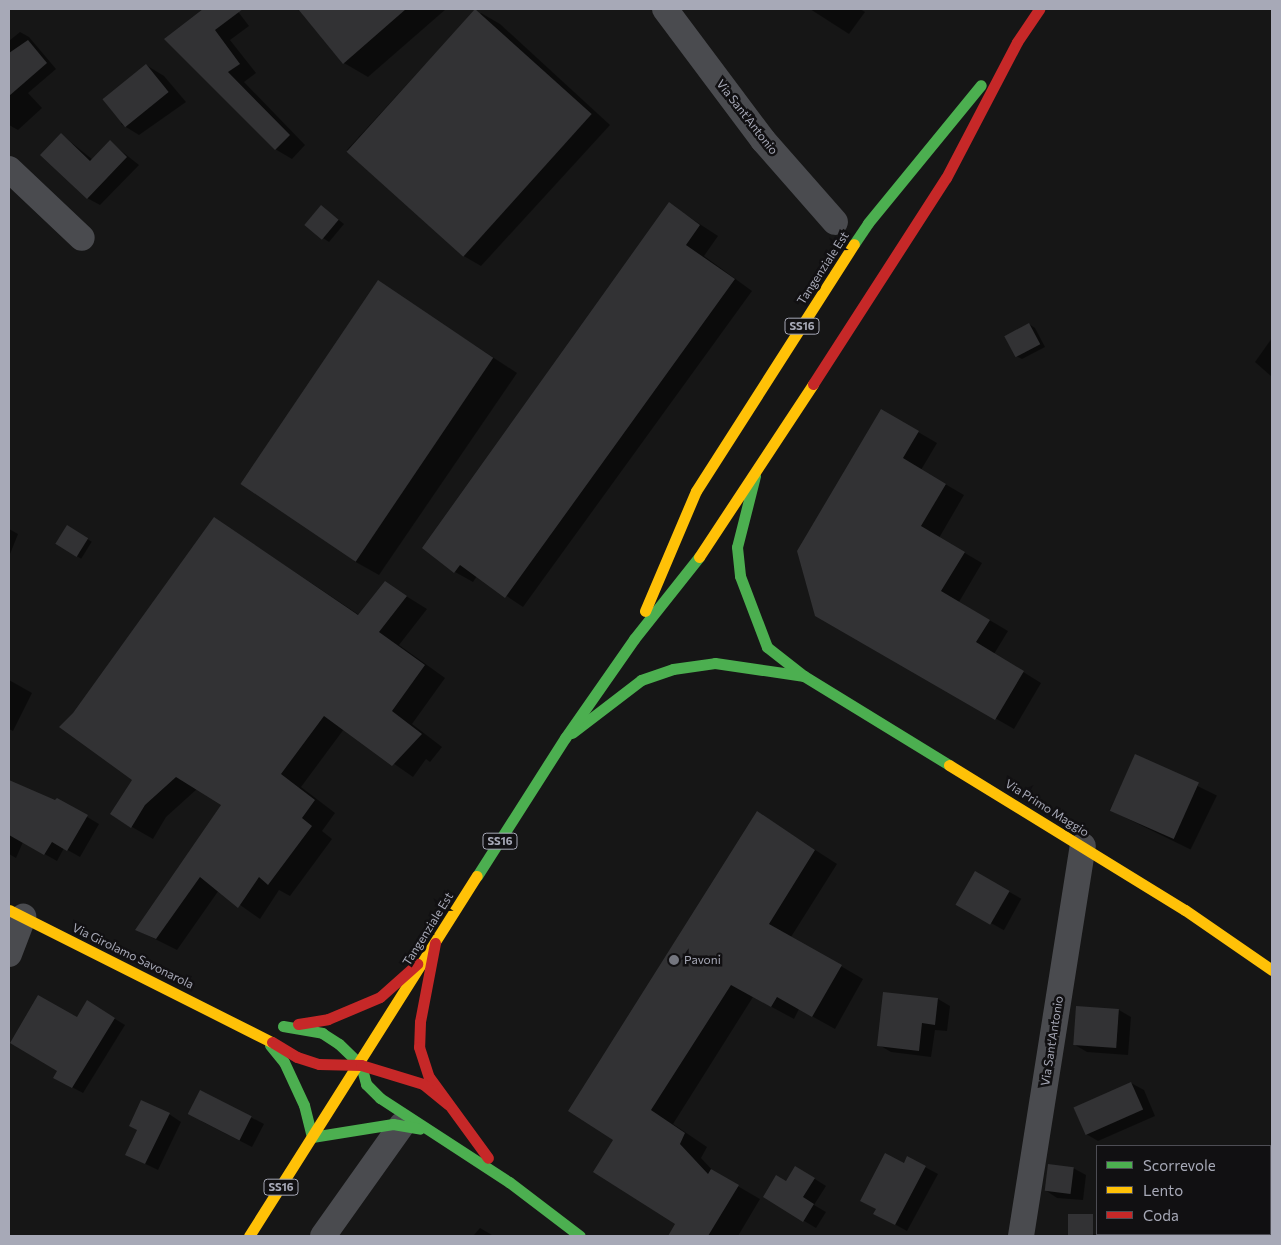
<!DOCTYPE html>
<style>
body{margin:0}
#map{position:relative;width:1281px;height:1245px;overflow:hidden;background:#161616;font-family:Commissioner,sans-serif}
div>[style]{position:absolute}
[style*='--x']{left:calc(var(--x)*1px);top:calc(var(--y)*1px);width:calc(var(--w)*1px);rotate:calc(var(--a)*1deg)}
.shadow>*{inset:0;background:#0007;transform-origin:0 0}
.building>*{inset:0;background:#323234;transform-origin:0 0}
.street>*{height:26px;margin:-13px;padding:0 13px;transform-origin:13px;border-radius:13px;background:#4a4b4f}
.fast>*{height:11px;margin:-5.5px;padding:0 5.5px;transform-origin:5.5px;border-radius:5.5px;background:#4caf50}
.slow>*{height:11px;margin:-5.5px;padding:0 5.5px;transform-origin:5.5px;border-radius:5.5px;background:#ffc107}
.jam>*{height:11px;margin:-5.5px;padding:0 5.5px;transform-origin:5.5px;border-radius:5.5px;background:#c62828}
.dots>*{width:14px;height:14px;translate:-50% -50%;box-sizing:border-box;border:2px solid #111012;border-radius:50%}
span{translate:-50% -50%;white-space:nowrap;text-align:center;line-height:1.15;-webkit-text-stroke:5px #111012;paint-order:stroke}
.shield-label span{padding:1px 4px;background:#111012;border:1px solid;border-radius:4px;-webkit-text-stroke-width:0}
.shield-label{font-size:11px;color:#a7a9b7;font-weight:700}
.street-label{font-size:12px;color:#a7a9b7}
.poi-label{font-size:12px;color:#a7a9b7}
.left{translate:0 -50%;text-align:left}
.frame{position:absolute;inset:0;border:10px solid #a7a9b7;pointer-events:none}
.legend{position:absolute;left:1096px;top:1145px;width:175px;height:90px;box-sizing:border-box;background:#111012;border:1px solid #4d4d54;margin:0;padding:6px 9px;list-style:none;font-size:15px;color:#a7a9b7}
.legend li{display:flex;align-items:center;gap:10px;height:25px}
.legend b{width:25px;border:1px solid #4d4d54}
</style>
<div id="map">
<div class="shadow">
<div style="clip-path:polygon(205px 9px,236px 9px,249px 26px,230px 40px,256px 73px,244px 82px,305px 145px,292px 159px,275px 149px,165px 39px)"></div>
<div style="clip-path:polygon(298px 9px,446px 9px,368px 77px,344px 63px)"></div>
<div style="clip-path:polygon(810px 9px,860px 9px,865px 12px,849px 34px)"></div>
<div style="clip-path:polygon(481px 13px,500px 24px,610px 125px,481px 266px,462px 255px,347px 150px,422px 68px)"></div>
<div style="clip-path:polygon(20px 32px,29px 37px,56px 69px,28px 93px,42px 108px,18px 130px,9px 125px,9px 41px)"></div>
<div style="clip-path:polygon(146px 65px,164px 76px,186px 102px,139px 135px,121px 124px)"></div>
<div style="clip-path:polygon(62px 135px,93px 160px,110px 142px,139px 165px,100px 205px,87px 198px)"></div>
<div style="clip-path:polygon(669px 204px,718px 236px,704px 256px,752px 291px,523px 607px,477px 576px,473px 582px,455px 572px)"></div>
<div style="clip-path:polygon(322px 207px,344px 224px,329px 242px,323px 238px)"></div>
<div style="clip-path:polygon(378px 282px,517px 373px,379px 575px,354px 561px)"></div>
<div style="clip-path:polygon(1029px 324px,1035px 328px,1045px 347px,1022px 359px,1016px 356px)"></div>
<div style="clip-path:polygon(1272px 338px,1272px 377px,1255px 362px)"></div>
<div style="clip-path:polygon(882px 411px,937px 443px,921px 470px,964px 495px,939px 538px,982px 563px,959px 602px,1008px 631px,994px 654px,1041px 683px,1014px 729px,816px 615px)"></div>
<div style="clip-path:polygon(214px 518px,359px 615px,385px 583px,427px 609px,399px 645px,445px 678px,412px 724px,442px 747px,430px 762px,426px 759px,413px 777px,344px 729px,301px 787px,335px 813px,322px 831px,332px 839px,290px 896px,279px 890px,260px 919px,219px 890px,177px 950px,137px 930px,222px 804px,197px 789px,166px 817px,153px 839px,132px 827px,111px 814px,134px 780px,73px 714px)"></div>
<div style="left:68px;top:527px;width:28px;height:20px;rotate:32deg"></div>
<div style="clip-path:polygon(9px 529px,18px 534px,10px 554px,9px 554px)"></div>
<div style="clip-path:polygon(9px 680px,32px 693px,13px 731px,9px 729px)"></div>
<div style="left:1136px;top:756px;width:90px;height:60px;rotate:26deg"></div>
<div style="clip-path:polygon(10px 782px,56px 802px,57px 799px,99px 824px,80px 857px,64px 848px,57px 861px,23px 842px,16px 858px,9px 854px)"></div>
<div style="clip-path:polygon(758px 813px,837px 864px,791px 937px,863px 979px,835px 1029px,799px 1009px,794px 1019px,753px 997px,673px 1124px,707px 1147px,701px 1158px,715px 1173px,760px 1199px,738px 1236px,672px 1236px,677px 1224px,615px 1140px)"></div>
<div style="left:975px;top:873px;width:53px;height:36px;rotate:29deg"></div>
<div style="clip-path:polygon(938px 999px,950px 1006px,947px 1031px,935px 1030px,931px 1057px,891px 1052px,879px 1045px)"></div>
<div style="clip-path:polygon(87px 1002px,125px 1025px,83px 1093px,66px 1084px,77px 1019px)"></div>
<div style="clip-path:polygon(1119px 1010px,1131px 1017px,1128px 1055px,1087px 1052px,1075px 1045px)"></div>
<div style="clip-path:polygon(1131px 1083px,1144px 1090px,1155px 1116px,1098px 1141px,1086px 1134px,1074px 1108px)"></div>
<div style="clip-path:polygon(200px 1091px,264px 1124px,252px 1147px,201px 1121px)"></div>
<div style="clip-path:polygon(169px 1114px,181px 1122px,158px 1170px,127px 1155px)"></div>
<div style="clip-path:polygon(908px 1158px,938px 1174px,907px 1231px,887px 1220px)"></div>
<div style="clip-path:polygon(796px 1167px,826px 1186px,814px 1205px,826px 1212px,816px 1228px,764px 1197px,786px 1183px)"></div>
<div style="clip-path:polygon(1073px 1168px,1086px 1175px,1083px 1200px,1057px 1198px,1045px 1190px)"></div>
<div style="clip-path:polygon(480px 1228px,492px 1235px,493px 1236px,473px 1236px)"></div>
</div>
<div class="building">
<div style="clip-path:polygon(203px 9px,243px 9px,215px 30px,240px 64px,228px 72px,290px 135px,275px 150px,164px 39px)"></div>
<div style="clip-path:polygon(298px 9px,406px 9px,343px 64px)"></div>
<div style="left:475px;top:9px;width:157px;height:192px;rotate:42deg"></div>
<div style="clip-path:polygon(28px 40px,47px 63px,9px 96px,9px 53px)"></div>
<div style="left:146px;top:64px;width:36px;height:56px;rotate:51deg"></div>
<div style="clip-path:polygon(61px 133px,90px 161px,110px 140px,127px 157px,87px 199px,40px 155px)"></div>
<div style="clip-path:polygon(669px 202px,700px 225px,686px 245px,735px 279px,505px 598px,460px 565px,454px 573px,422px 548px)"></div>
<div style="left:321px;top:205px;width:23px;height:26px;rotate:40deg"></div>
<div style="left:378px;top:280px;width:139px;height:246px;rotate:34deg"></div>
<div style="left:1029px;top:323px;width:24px;height:28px;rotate:62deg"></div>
<div style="clip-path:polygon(881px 409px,919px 431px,903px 458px,946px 484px,921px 526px,965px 552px,941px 591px,990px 620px,976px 642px,1024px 671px,995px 720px,815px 616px,797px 551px)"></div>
<div style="clip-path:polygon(214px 517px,358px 615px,385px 581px,407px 596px,379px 632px,425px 665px,392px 711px,422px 734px,392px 766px,324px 716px,281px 774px,315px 800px,302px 818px,312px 826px,268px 885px,259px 877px,238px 908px,200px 877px,156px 939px,135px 930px,221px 805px,176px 777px,145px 805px,131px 828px,110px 814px,132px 780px,59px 727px,73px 713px)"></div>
<div style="left:67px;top:525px;width:25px;height:22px;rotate:32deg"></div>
<div style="left:1135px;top:754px;width:70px;height:62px;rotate:24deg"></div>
<div style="clip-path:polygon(9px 780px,55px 800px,57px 798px,88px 815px,67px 851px,52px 842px,44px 855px,9px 835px)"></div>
<div style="clip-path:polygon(757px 811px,815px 850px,769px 924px,842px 965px,812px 1017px,777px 997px,771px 1007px,731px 985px,651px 1110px,685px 1133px,680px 1144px,708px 1174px,711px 1169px,739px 1185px,708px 1236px,668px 1236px,675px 1224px,593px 1172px,613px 1140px,568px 1111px)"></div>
<div style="left:975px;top:871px;width:40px;height:39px;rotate:30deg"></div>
<div style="clip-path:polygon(883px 992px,938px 998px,935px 1025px,922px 1023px,919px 1051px,877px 1046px)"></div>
<div style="clip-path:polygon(38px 995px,77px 1017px,87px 1000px,115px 1018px,72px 1088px,53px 1078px,57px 1071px,10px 1043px)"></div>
<div style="left:1076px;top:1006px;width:43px;height:39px;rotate:4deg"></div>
<div style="left:1131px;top:1082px;width:30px;height:63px;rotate:66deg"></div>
<div style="left:200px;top:1090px;width:58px;height:27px;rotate:27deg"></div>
<div style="clip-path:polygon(141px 1100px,170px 1113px,145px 1164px,125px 1155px,137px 1130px,129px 1126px)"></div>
<div style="clip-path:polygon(885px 1153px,904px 1163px,907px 1156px,926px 1166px,895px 1225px,873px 1214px,876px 1209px,860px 1201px)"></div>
<div style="left:1048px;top:1164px;width:26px;height:27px;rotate:7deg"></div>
<div style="clip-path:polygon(795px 1166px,815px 1178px,803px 1197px,814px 1204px,803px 1222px,763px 1197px,776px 1175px,786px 1181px)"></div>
<div style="left:1093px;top:1214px;width:22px;height:25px;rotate:90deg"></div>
</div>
<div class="street">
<div style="--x:665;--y:9;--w:164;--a:53.2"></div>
<div style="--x:763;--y:140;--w:109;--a:48.7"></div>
<div style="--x:9;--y:169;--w:100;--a:43.4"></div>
<div style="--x:9;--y:954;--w:40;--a:-69"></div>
<div style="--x:323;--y:1236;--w:136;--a:-54.6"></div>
<div style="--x:1021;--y:1236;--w:395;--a:-81"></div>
</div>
<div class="fast">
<div style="--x:854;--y:244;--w:25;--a:-56"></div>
<div style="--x:868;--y:223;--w:178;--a:-50.7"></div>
<div style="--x:755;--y:476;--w:73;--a:104.2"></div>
<div style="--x:737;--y:547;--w:29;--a:84"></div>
<div style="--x:740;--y:576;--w:76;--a:69.2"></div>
<div style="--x:767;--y:647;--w:47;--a:38.1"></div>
<div style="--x:804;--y:676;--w:170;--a:31.5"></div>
<div style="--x:572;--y:733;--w:87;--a:-37.5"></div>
<div style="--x:641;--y:680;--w:34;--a:-19"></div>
<div style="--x:673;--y:669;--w:42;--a:-8.1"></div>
<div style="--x:715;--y:663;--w:90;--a:8.3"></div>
<div style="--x:477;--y:876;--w:164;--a:-57.5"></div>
<div style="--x:565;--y:738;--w:121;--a:-55.1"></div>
<div style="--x:634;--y:639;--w:105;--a:-51.6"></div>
<div style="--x:283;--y:1026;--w:40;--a:10"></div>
<div style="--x:322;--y:1033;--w:20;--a:33"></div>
<div style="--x:339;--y:1044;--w:30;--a:44"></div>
<div style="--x:361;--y:1065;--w:20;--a:75"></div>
<div style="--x:366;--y:1084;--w:20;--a:45"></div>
<div style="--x:380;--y:1098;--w:154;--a:33.1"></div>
<div style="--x:509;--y:1182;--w:89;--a:37.3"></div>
<div style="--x:270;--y:1045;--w:22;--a:51"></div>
<div style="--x:284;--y:1062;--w:47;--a:65.1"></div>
<div style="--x:304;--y:1105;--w:33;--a:76"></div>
<div style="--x:312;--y:1137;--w:82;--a:-9.1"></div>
<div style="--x:393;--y:1124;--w:27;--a:10"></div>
</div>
<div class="slow">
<div style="--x:699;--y:557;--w:207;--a:-56.6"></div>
<div style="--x:645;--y:611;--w:130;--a:-67"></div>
<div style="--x:696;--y:491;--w:293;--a:-57.4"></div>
<div style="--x:949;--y:765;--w:277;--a:31.6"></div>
<div style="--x:1185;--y:910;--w:106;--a:34.6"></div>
<div style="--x:9;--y:910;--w:294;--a:26.7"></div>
<div style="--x:249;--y:1236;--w:426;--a:-57.7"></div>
</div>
<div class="jam">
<div style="--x:813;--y:384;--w:245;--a:-57.2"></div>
<div style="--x:946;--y:178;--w:153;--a:-62.4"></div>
<div style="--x:1017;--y:42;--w:40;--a:-56"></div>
<div style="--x:435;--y:943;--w:80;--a:100.8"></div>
<div style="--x:420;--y:1022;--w:25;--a:92"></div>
<div style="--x:419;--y:1047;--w:32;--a:72"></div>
<div style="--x:429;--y:1077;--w:100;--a:53.9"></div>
<div style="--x:298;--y:1024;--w:30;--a:-9"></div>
<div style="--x:328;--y:1019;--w:56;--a:-22.9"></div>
<div style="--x:380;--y:997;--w:50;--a:-41.7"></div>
<div style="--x:272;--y:1042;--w:29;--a:31"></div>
<div style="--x:297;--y:1057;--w:23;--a:18"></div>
<div style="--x:319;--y:1064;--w:42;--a:1.4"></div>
<div style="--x:361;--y:1065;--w:65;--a:17"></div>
<div style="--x:423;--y:1084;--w:32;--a:39"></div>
</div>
<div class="dots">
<div style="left:674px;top:960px;background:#74767f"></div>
</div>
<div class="shield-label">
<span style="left:802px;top:326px">SS16</span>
<span style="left:500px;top:841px">SS16</span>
<span style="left:281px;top:1187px">SS16</span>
</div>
<div class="street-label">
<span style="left:747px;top:117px;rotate:52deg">Via Sant'Antonio</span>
<span style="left:823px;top:268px;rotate:-57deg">Tangenziale Est</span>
<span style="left:1047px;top:808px;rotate:32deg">Via Primo Maggio</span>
<span style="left:428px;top:929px;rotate:-58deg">Tangenziale Est</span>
<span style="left:133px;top:956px;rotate:26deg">Via Girolamo Savonarola</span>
<span style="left:1052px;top:1041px;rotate:-81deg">Via Sant'Antonio</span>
</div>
<div class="poi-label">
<span class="left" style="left:684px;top:960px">Pavoni</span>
</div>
<div class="frame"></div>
<ul class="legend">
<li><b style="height:6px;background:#4caf50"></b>Scorrevole</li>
<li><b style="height:6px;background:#ffc107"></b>Lento</li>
<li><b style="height:6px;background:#c62828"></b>Coda</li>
</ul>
</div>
